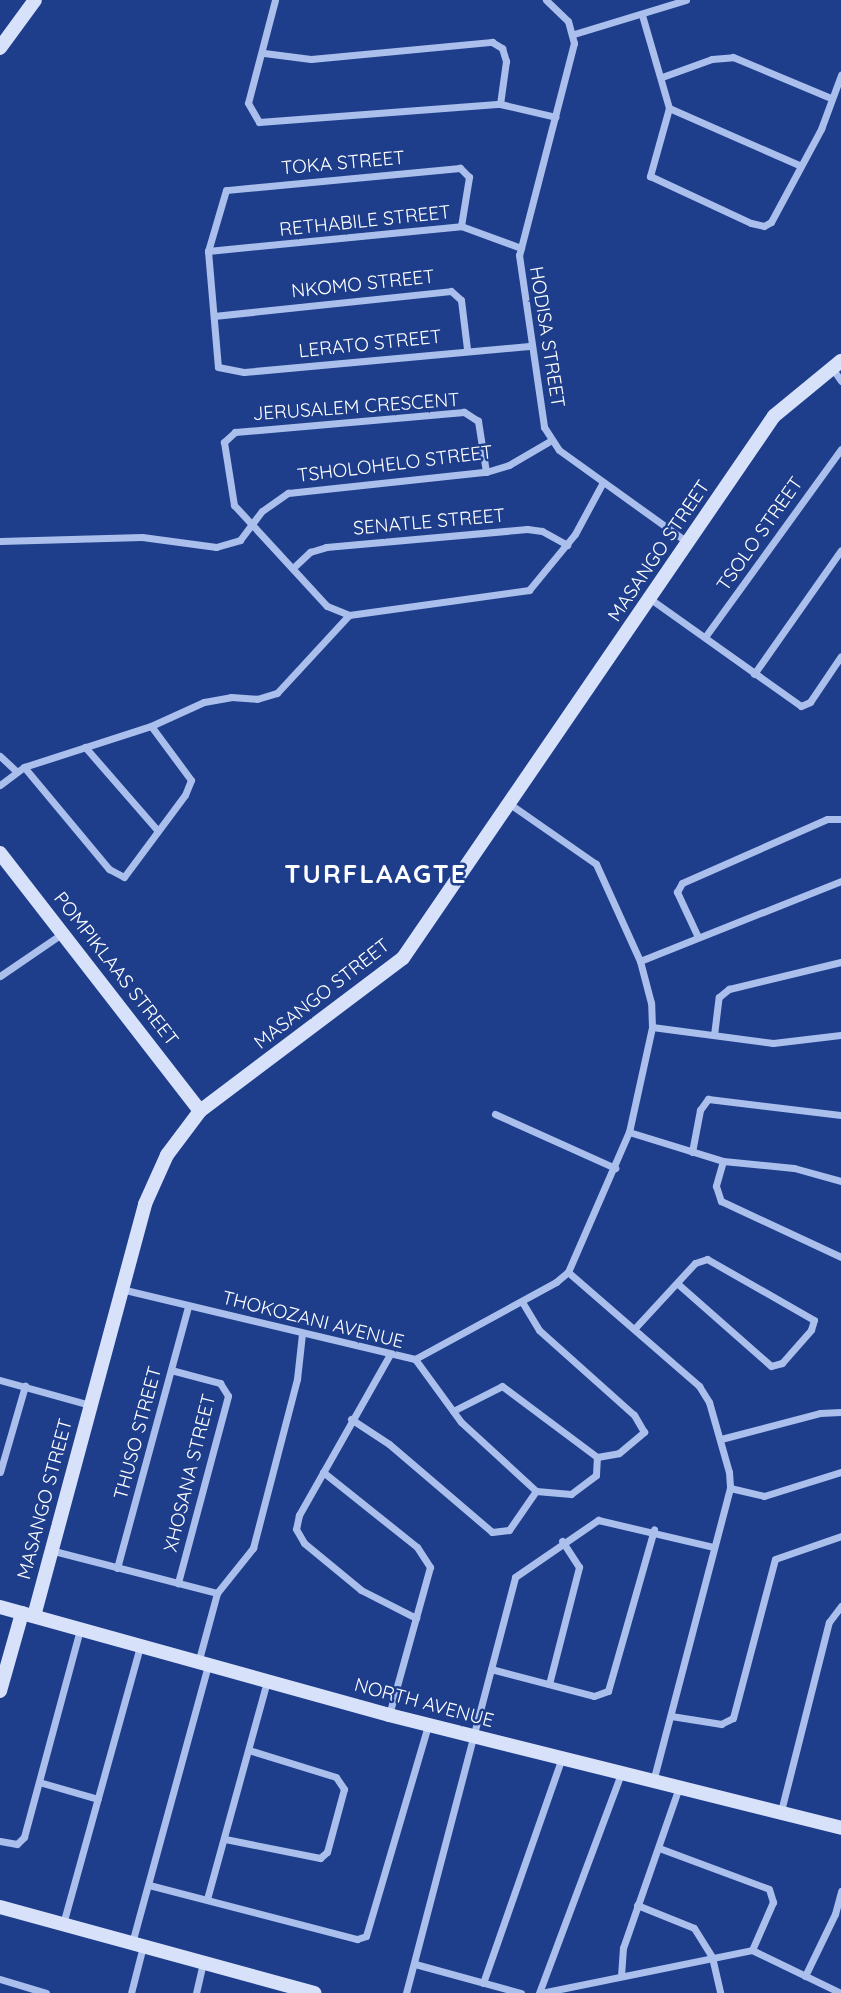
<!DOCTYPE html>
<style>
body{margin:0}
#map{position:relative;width:841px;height:1993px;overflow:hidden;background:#1e3e8c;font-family:Quicksand,sans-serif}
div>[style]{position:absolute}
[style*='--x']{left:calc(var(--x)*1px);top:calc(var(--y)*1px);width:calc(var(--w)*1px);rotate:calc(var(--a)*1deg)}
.street>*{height:7px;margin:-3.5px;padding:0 3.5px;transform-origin:3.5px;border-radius:3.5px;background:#abbfec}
.secondary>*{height:14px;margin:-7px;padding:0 7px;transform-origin:7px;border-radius:7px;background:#d7e1f9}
span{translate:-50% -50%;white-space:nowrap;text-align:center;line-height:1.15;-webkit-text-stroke:5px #1e3e8c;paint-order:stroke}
.street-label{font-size:19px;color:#fff}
.district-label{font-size:26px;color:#fff;font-weight:700;letter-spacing:2px}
</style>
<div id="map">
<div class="street">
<div style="--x:275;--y:0;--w:106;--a:104.7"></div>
<div style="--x:248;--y:103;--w:22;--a:60"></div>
<div style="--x:259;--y:122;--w:242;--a:-4.3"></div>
<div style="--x:500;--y:104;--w:57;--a:13.1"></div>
<div style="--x:546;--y:0;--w:30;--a:44"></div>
<div style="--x:568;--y:21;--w:23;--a:75"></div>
<div style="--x:574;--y:43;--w:219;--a:104.5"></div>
<div style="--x:519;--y:255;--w:174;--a:81.7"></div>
<div style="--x:544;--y:427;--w:27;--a:57"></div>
<div style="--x:559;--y:450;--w:158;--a:35.7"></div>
<div style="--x:642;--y:15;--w:97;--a:73.8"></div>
<div style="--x:669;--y:108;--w:71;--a:105.6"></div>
<div style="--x:650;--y:176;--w:111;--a:25"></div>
<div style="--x:751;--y:223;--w:13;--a:13"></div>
<div style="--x:764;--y:226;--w:8;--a:-30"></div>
<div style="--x:771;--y:222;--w:106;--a:-61.7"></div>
<div style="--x:821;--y:129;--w:58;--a:-69.7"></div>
<div style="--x:574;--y:34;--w:117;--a:-16.9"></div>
<div style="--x:264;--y:53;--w:47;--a:7.3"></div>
<div style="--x:311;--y:59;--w:182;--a:-5.4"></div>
<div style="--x:492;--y:42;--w:12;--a:31"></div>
<div style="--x:502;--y:48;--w:14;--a:73"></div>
<div style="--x:506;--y:61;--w:43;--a:97.9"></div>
<div style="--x:662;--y:77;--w:53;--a:-19.8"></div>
<div style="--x:712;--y:59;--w:21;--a:-5"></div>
<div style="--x:733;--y:57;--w:106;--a:22.7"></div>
<div style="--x:669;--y:108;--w:142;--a:23.7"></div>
<div style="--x:461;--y:226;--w:50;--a:-80.7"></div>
<div style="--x:469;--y:177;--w:13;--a:-135"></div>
<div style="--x:460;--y:168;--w:235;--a:174.6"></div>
<div style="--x:226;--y:190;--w:64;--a:106.4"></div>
<div style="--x:208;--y:251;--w:116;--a:85.1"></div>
<div style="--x:218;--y:367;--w:26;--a:11"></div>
<div style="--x:244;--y:372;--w:289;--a:-5.2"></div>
<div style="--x:208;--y:251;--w:254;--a:-5.6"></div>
<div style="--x:461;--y:226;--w:64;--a:20.1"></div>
<div style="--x:214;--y:316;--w:238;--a:-6"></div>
<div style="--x:451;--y:291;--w:13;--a:42"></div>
<div style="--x:461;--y:300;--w:49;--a:83"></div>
<div style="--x:832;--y:368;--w:16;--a:55"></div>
<div style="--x:486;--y:472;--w:52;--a:-98.9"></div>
<div style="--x:478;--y:421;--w:17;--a:-147"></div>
<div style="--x:464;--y:412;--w:230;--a:175"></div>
<div style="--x:235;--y:432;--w:15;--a:138"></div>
<div style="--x:224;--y:442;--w:64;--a:81"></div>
<div style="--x:234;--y:505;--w:137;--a:47.4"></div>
<div style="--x:327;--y:606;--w:24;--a:22"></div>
<div style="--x:349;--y:615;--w:182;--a:-7.9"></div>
<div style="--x:529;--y:590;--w:72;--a:-50.6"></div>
<div style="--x:575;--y:534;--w:59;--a:-61.7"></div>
<div style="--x:0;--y:541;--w:142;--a:-1.6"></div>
<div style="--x:142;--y:537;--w:75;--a:7.7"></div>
<div style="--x:216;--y:547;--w:25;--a:-16"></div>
<div style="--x:240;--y:540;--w:36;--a:-53"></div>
<div style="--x:262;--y:511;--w:32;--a:-35"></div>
<div style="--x:288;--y:493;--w:199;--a:-6.1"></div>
<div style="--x:486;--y:472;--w:24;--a:-17"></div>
<div style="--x:509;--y:465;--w:48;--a:-30.3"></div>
<div style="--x:295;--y:566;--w:21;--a:-43"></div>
<div style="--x:310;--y:552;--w:17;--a:-17"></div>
<div style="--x:326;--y:547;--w:202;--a:-5.1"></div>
<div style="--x:527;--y:529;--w:15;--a:8"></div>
<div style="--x:542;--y:531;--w:29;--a:29"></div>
<div style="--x:649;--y:598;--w:186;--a:35.4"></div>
<div style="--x:801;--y:706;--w:10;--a:-24"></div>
<div style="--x:810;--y:702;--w:55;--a:-56"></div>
<div style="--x:705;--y:637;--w:232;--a:-54.1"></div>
<div style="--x:754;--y:674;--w:151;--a:-54.9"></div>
<div style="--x:85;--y:747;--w:111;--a:49"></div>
<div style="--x:0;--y:756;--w:23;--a:43"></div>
<div style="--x:24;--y:767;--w:133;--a:50.2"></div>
<div style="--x:109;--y:869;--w:17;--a:28"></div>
<div style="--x:124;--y:877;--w:102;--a:-53.4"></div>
<div style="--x:185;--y:795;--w:16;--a:-68"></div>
<div style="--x:191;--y:780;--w:67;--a:-126.5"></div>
<div style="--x:0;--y:785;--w:30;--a:-37"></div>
<div style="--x:24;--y:767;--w:133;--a:-17.9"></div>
<div style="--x:151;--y:726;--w:58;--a:-24.4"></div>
<div style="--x:204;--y:702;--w:27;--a:-10"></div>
<div style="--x:231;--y:697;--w:26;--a:4"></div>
<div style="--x:257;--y:699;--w:21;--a:-17"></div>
<div style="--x:277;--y:693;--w:106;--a:-47.3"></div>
<div style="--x:698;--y:937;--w:50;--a:-115"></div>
<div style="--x:677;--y:892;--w:10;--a:-61"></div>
<div style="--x:682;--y:883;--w:158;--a:-23.8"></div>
<div style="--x:827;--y:819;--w:14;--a:0"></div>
<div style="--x:640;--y:961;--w:216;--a:-21.7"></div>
<div style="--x:0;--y:976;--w:76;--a:-34.3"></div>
<div style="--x:652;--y:1027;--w:122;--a:7.5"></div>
<div style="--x:773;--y:1043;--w:68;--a:-6.7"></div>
<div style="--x:714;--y:1035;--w:38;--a:-83"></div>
<div style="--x:719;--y:997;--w:13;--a:-39"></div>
<div style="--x:729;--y:989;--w:115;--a:-13.6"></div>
<div style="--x:495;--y:1114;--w:132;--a:24.2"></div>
<div style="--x:629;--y:1132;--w:98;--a:17.1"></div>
<div style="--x:723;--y:1161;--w:71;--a:5.6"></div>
<div style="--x:794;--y:1168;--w:49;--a:15.5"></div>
<div style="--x:692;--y:1152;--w:43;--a:-79.2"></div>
<div style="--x:700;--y:1110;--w:14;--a:-54"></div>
<div style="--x:708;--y:1099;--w:134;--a:6.9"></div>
<div style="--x:723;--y:1161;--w:26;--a:106"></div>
<div style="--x:716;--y:1186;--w:16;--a:72"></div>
<div style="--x:721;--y:1201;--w:132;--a:25"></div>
<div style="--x:568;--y:1272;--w:174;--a:41"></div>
<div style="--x:699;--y:1386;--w:19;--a:58"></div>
<div style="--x:709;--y:1402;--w:73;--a:74.1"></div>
<div style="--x:729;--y:1472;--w:16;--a:86"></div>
<div style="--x:730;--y:1488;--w:303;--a:104.7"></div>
<div style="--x:121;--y:1289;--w:302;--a:13.4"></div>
<div style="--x:415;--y:1359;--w:161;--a:-28.6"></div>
<div style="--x:556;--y:1282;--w:16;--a:-40"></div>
<div style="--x:568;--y:1272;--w:153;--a:-66.5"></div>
<div style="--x:629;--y:1132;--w:107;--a:-77.6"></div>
<div style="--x:652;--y:1027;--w:24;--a:-92"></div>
<div style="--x:651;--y:1003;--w:43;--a:-104.7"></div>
<div style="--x:640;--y:961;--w:107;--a:-114.4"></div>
<div style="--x:596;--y:864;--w:103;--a:-145.2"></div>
<div style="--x:635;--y:1328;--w:88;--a:-47.3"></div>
<div style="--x:695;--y:1263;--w:13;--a:-18"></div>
<div style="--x:707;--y:1259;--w:123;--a:29.7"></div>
<div style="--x:814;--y:1320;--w:10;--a:107"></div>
<div style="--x:811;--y:1330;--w:44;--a:131.3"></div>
<div style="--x:782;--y:1363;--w:11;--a:165"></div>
<div style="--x:771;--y:1366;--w:125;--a:-138.6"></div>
<div style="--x:389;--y:1356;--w:183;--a:119.5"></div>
<div style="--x:299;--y:1515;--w:14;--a:102"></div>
<div style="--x:296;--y:1529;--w:16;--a:60"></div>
<div style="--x:304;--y:1543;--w:74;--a:39.5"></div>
<div style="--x:361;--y:1590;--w:62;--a:27"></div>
<div style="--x:415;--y:1359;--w:78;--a:53.9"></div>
<div style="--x:461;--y:1422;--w:102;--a:42.6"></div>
<div style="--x:536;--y:1491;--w:35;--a:5"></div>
<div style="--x:571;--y:1494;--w:31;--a:-37"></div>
<div style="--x:596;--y:1475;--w:18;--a:-87"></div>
<div style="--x:171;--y:1370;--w:51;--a:14.9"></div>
<div style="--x:220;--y:1383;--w:15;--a:58"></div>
<div style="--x:228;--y:1396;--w:194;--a:105"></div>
<div style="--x:0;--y:1380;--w:93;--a:15.5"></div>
<div style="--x:453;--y:1411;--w:55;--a:-27"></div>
<div style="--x:502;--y:1386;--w:119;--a:36.8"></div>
<div style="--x:597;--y:1457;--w:22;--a:-10"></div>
<div style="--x:619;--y:1453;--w:33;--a:-40"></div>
<div style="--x:644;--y:1432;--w:20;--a:-120"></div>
<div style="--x:634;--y:1415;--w:127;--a:-138.2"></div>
<div style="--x:539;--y:1330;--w:33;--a:-121"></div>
<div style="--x:351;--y:1419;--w:45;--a:33.3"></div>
<div style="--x:389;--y:1444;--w:135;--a:40.5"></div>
<div style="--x:492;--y:1532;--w:17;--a:-7"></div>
<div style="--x:509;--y:1530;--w:47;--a:-55.3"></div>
<div style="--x:721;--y:1439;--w:102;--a:-14.7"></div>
<div style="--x:820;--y:1413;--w:21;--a:-3"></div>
<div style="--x:0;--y:1472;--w:90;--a:-73.8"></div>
<div style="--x:323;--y:1472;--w:120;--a:38.6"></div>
<div style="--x:417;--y:1547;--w:24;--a:57"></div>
<div style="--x:430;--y:1567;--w:154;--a:105.5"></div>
<div style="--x:730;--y:1488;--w:35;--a:13"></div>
<div style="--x:764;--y:1496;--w:81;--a:-17.3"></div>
<div style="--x:50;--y:1550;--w:172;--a:14.4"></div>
<div style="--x:217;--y:1593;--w:58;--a:-51.3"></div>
<div style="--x:253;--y:1548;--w:175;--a:-75.4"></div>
<div style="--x:297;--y:1379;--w:45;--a:-83.7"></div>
<div style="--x:117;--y:1568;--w:271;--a:-74.8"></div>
<div style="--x:198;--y:1663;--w:73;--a:-74.8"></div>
<div style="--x:491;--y:1669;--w:106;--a:14.7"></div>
<div style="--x:594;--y:1696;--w:15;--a:-20"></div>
<div style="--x:608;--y:1691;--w:168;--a:-74.1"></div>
<div style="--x:549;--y:1684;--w:121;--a:-75.6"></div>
<div style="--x:579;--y:1567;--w:31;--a:-123"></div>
<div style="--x:671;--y:1716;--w:51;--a:9.1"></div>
<div style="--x:721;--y:1724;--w:13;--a:-27"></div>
<div style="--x:733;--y:1718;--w:164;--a:-75.2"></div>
<div style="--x:775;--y:1559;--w:70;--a:-19.2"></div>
<div style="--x:39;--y:1782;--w:61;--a:16.1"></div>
<div style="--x:780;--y:1815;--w:199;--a:-75.8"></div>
<div style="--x:829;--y:1622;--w:20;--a:-53"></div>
<div style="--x:225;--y:1839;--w:97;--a:11.3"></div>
<div style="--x:320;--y:1858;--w:9;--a:-41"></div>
<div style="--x:327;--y:1852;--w:65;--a:-74.9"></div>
<div style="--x:344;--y:1789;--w:14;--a:-124"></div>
<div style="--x:336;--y:1777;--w:91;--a:-162.8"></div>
<div style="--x:0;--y:1841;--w:17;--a:10"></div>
<div style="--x:17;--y:1844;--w:10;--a:-45"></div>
<div style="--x:24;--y:1837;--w:215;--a:-74.9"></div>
<div style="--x:659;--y:1848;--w:117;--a:20.4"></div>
<div style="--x:769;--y:1889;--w:14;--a:73"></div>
<div style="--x:773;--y:1902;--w:52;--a:113.6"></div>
<div style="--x:149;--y:1885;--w:215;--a:14.6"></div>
<div style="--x:357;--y:1939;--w:9;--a:-18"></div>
<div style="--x:366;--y:1936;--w:220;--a:-73.6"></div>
<div style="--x:207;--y:1899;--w:226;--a:-74.6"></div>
<div style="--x:637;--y:1905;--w:61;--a:22"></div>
<div style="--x:694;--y:1928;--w:34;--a:58"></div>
<div style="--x:712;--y:1957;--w:37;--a:77"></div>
<div style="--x:63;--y:1924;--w:288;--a:-74.5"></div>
<div style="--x:132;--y:1943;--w:287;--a:-74.7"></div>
<div style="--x:415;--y:1964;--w:110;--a:15.3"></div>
<div style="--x:621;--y:1976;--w:28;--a:-86"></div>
<div style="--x:623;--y:1948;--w:170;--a:-70.8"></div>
<div style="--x:805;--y:1976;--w:69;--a:-64.2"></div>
<div style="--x:835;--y:1914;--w:24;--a:-75"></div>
<div style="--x:0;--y:1979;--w:48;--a:16.9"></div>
<div style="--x:483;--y:1983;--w:238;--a:-70.7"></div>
<div style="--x:131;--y:1993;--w:49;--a:-75.7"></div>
<div style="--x:196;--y:1993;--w:31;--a:-77"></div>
<div style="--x:406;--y:1993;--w:430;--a:-75.3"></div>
<div style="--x:515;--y:1577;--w:101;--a:-34.5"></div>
<div style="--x:598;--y:1520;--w:118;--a:13.2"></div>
<div style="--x:539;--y:1993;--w:234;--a:-69.5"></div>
<div style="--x:541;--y:1993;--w:215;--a:-11.5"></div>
<div style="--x:752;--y:1950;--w:99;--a:25.8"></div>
</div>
<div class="secondary">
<div style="--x:0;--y:48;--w:59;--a:-53.9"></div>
<div style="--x:0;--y:853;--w:326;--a:52.2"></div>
<div style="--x:0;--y:1607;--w:404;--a:15.5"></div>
<div style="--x:389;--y:1715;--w:466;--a:14"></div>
<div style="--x:34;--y:1616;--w:427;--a:-74.9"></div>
<div style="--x:145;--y:1204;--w:54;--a:-65.8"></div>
<div style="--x:167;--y:1155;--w:55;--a:-53.1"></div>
<div style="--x:200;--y:1111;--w:254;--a:-37"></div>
<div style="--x:403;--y:958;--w:657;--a:-55.61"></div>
<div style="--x:774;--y:416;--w:87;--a:-39.4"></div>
<div style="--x:0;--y:1691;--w:81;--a:-74.2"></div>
<div style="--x:0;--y:1907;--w:326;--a:15.3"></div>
</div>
<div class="street-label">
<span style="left:343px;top:163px;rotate:-5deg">TOKA STREET</span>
<span style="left:365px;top:221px;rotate:-6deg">RETHABILE STREET</span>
<span style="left:363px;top:284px;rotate:-6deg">NKOMO STREET</span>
<span style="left:547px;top:337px;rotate:81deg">HODISA STREET</span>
<span style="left:370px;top:344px;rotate:-6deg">LERATO STREET</span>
<span style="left:356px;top:407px;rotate:-4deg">JERUSALEM CRESCENT</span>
<span style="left:395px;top:464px;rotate:-7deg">TSHOLOHELO STREET</span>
<span style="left:429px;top:522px;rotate:-5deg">SENATLE STREET</span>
<span style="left:760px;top:534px;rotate:-55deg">TSOLO STREET</span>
<span style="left:659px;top:551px;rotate:-56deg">MASANGO STREET</span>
<span style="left:116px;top:969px;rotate:52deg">POMPIKLAAS STREET</span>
<span style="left:322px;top:994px;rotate:-38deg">MASANGO STREET</span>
<span style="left:313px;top:1320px;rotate:14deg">THOKOZANI AVENUE</span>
<span style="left:138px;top:1433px;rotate:-75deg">THUSO STREET</span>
<span style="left:190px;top:1473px;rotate:-76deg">XHOSANA STREET</span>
<span style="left:45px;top:1499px;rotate:-75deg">MASANGO STREET</span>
<span style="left:424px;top:1703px;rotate:15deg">NORTH AVENUE</span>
</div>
<div class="district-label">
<span style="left:376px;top:874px">TURFLAAGTE</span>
</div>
</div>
